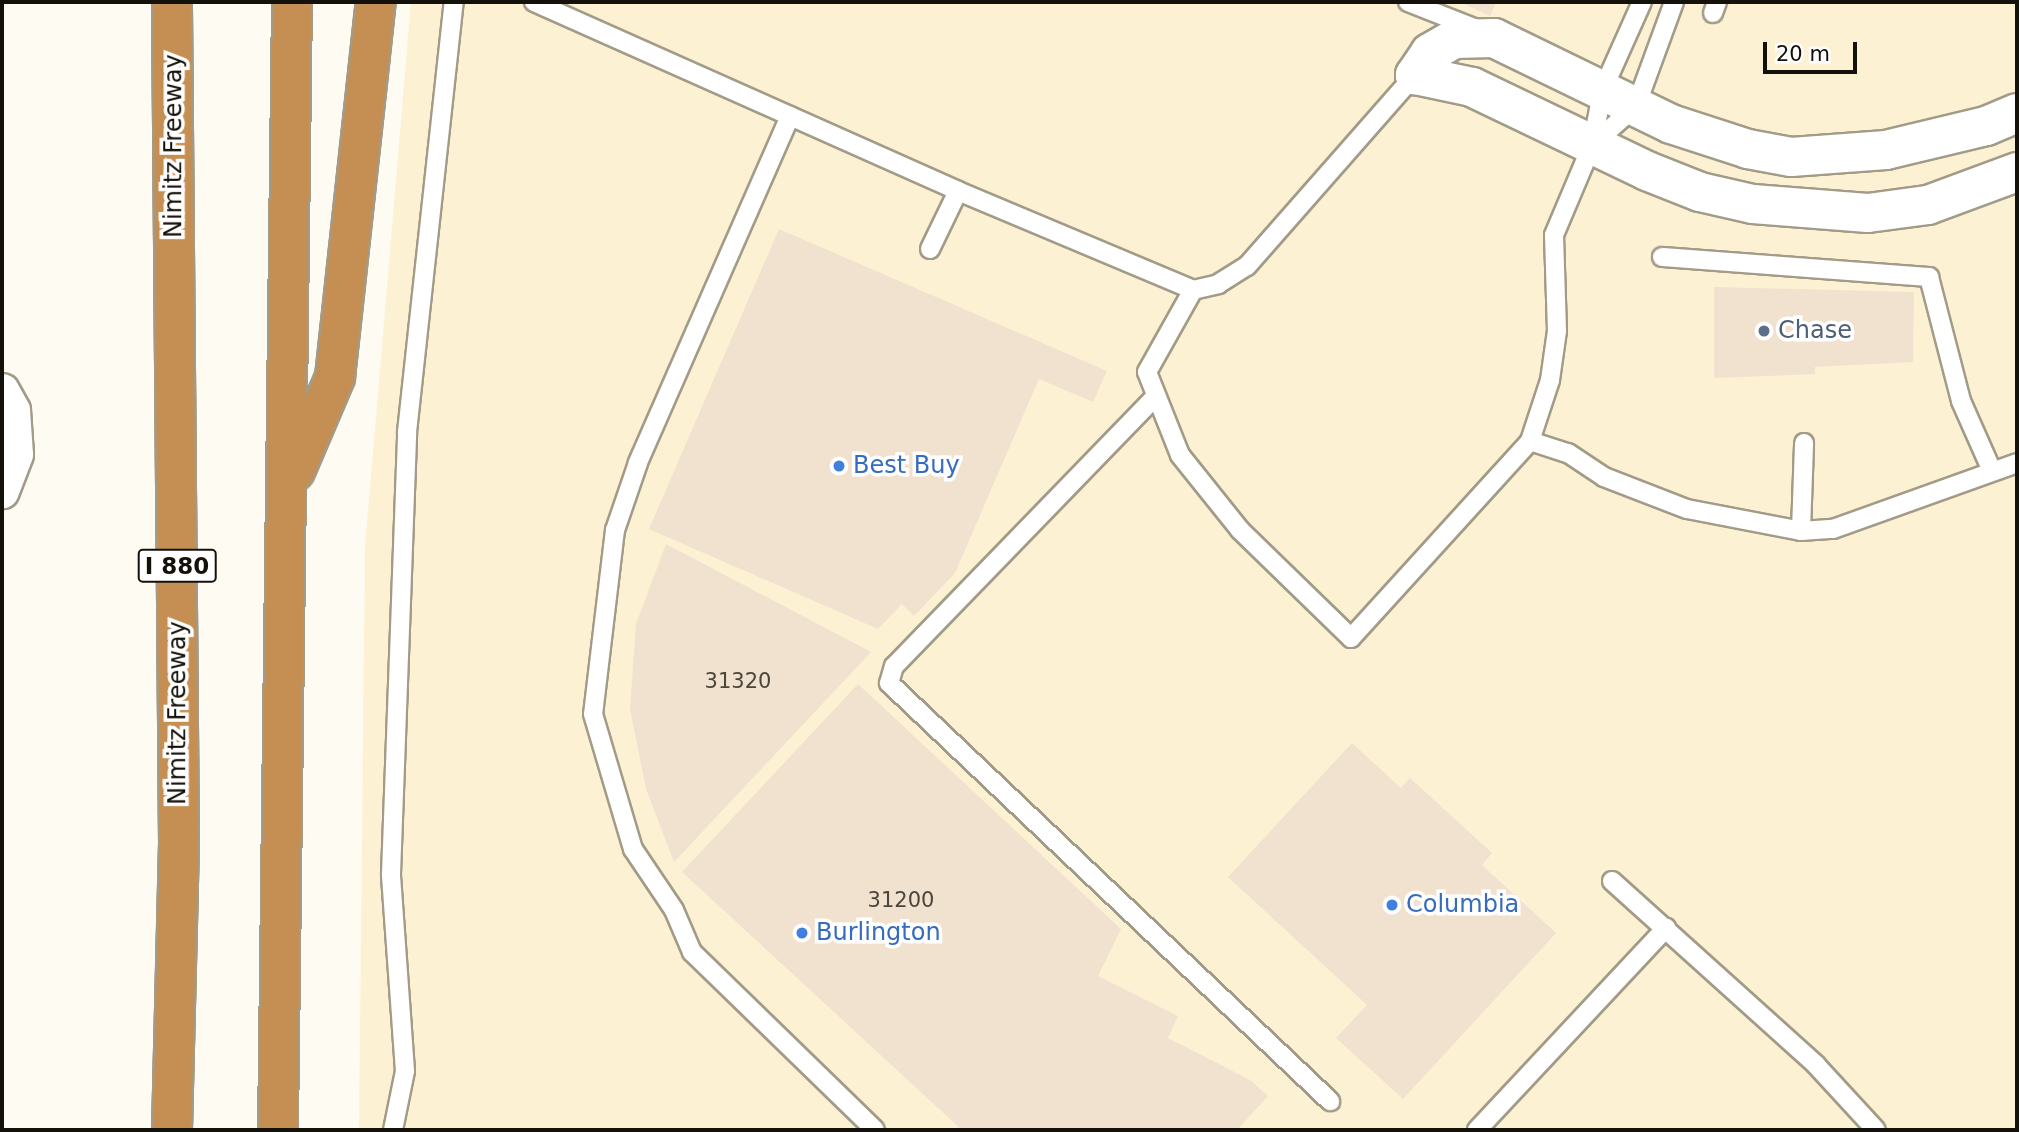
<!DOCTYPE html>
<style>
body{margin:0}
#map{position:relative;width:2019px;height:1132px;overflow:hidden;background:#fefbf2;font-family:"DejaVu Sans",sans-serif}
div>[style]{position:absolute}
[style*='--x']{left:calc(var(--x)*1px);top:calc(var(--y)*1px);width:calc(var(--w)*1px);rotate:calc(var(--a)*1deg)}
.built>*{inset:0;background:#fcf1d3}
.building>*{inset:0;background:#f0e2cf}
.roads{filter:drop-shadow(2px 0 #a29b87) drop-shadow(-2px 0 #a29b87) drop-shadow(0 2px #a29b87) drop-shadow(0 -2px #a29b87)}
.lane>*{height:18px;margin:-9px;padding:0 9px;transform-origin:9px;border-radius:9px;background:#fff}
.street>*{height:33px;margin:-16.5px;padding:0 16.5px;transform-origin:16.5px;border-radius:16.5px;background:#fff}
.secondary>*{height:38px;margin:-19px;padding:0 19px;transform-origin:19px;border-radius:19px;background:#fff}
.highway>*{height:38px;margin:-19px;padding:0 19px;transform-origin:19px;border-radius:19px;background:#c58f53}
.dots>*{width:19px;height:19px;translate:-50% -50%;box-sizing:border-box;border:4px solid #fff;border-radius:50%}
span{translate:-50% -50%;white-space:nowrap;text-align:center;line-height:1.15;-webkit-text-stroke:7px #fff;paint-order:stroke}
.number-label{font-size:21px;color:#4b453b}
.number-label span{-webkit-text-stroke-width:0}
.shield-label span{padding:2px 5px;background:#fff;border:2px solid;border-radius:5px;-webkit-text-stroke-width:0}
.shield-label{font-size:23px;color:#14110a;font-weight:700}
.street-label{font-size:24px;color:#14110a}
.service-label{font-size:24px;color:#4e5e75}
.left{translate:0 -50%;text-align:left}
.shop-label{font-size:24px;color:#366cbe}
.frame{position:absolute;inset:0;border:4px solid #14110a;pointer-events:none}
.scale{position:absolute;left:1763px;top:42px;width:94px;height:32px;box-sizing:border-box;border:4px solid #14110a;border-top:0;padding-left:9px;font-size:21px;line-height:24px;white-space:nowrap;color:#14110a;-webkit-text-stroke:5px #fff;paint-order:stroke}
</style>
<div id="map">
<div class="built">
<div style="clip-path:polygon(411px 2px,2017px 2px,2017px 1130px,359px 1130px,365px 547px)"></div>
</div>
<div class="building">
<div style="clip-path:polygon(1460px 2px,1496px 2px,1490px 16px)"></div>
<div style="clip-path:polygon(779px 229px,1107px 371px,1093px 402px,1039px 379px,955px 573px,914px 616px,902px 604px,878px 629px,649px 529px)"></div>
<div style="clip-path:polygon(1714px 287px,1914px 292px,1913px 362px,1815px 367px,1815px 374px,1714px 378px)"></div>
<div style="clip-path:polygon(666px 544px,871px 652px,674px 862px,646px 789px,630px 709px,636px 624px)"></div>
<div style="clip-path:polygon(858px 684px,1121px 929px,1098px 976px,1178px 1016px,1168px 1038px,1250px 1080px,1268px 1096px,1237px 1130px,962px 1130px,682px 872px)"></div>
<div style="clip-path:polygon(1352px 743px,1401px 788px,1410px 778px,1492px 853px,1482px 865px,1556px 933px,1403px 1099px,1336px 1038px,1367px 1005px,1228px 877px)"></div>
</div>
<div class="roads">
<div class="lane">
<div style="--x:534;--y:2;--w:464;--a:24"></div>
<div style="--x:958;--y:191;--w:255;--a:22.8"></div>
<div style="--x:1193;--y:290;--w:26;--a:-13"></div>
<div style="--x:1218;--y:284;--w:34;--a:-32"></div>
<div style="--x:1247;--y:266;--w:254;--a:-48.7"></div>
<div style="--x:1408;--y:2;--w:76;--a:21.5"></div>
<div style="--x:1713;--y:13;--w:12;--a:-70"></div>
<div style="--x:790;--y:116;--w:379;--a:113.7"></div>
<div style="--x:638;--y:463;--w:71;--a:108.9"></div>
<div style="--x:615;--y:530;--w:185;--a:96.8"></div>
<div style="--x:593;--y:714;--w:141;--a:73.5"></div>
<div style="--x:633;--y:849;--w:73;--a:56.1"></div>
<div style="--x:674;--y:910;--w:46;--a:66.8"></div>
<div style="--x:692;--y:952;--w:255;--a:44.2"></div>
<div style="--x:1592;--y:145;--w:59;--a:-41.6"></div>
<div style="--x:1636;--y:106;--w:111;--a:-69.9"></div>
<div style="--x:930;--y:249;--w:64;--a:-64.2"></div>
<div style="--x:1662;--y:257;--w:268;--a:4.3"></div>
<div style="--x:1929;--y:277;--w:128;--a:75.5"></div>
<div style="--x:1961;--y:401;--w:77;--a:66.1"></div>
<div style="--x:1193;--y:290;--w:94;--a:119.3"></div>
<div style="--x:1147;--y:372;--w:89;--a:68.3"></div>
<div style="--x:1180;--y:455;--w:96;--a:51.3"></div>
<div style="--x:1240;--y:530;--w:155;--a:44.2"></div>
<div style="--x:1351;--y:638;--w:266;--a:-47.7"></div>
<div style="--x:1530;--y:441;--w:64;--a:-71.8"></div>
<div style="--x:1550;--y:380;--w:49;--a:-81.9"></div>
<div style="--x:1557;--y:331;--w:96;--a:-91.8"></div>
<div style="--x:1554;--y:235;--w:98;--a:-67.1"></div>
<div style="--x:1592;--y:145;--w:57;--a:-78.9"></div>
<div style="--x:1603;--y:89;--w:95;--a:-65.9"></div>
<div style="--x:1156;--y:396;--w:376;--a:134.1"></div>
<div style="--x:894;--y:666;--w:18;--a:106"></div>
<div style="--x:889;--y:683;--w:608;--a:43.47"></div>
<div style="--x:1530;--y:441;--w:40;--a:18"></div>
<div style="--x:1568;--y:453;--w:43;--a:33.7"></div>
<div style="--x:1604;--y:477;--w:89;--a:21.1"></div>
<div style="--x:1687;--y:509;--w:116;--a:10.9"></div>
<div style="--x:1801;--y:531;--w:32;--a:-4"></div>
<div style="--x:1833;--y:529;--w:195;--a:-19.7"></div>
<div style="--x:1801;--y:531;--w:88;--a:-88"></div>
<div style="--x:1612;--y:881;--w:275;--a:42"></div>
<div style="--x:1816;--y:1065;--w:88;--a:47.3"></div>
<div style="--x:393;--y:1130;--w:60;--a:-78.5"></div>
<div style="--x:405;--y:1071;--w:197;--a:-94.1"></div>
<div style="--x:391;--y:874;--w:442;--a:-87.9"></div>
<div style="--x:407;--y:432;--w:433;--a:-83.8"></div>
<div style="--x:1477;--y:1130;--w:277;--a:-46.9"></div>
</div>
<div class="street">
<div style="--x:2;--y:390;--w:23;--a:61"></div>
<div style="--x:13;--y:410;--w:44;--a:86.1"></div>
<div style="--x:16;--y:454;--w:40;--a:111"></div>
</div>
<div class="secondary">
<div style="--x:2017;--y:113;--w:34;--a:157"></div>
<div style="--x:1986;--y:126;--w:103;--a:166.5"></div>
<div style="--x:1886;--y:150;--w:95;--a:175.8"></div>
<div style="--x:1791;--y:157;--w:44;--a:-169.5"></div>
<div style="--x:1748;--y:149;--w:81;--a:-162"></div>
<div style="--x:1671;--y:124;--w:197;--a:-154.1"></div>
<div style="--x:1494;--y:38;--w:40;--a:178.6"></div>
<div style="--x:1454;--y:39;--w:28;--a:150"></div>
<div style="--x:1430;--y:53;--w:27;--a:124"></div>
<div style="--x:1415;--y:75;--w:58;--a:11.9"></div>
<div style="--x:1472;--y:87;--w:194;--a:25.6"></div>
<div style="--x:1647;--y:171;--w:57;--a:21.6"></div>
<div style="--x:1700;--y:192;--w:54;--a:12.8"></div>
<div style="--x:1753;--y:204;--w:115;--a:4.5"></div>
<div style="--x:1868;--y:213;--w:61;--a:-7.6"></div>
<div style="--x:1928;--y:205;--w:95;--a:-20.3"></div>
</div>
<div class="highway">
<div style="--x:295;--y:471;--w:102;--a:-66.9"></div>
<div style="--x:335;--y:377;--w:377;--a:-83.8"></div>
<div style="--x:172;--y:1130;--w:287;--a:-88.6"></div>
<div style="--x:179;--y:843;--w:841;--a:-90.48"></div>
<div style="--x:278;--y:1130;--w:1128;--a:-89.29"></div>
</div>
</div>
<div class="dots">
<div style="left:1764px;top:331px;background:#5c6f8a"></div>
<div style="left:839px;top:466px;background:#3f7fe0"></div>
<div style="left:1392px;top:905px;background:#3f7fe0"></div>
<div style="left:802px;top:933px;background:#3f7fe0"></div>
</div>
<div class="number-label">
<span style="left:738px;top:681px">31320</span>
<span style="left:901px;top:900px">31200</span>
</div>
<div class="shield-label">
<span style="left:177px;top:566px">I 880</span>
</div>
<div class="street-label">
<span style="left:174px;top:146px;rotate:-90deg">Nimitz Freeway</span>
<span style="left:178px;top:713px;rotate:-90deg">Nimitz Freeway</span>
</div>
<div class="service-label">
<span class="left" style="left:1778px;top:331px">Chase</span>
</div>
<div class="shop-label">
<span class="left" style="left:853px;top:466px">Best Buy</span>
<span class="left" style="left:1406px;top:905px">Columbia</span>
<span class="left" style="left:816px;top:933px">Burlington</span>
</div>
<div class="frame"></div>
<div class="scale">20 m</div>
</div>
